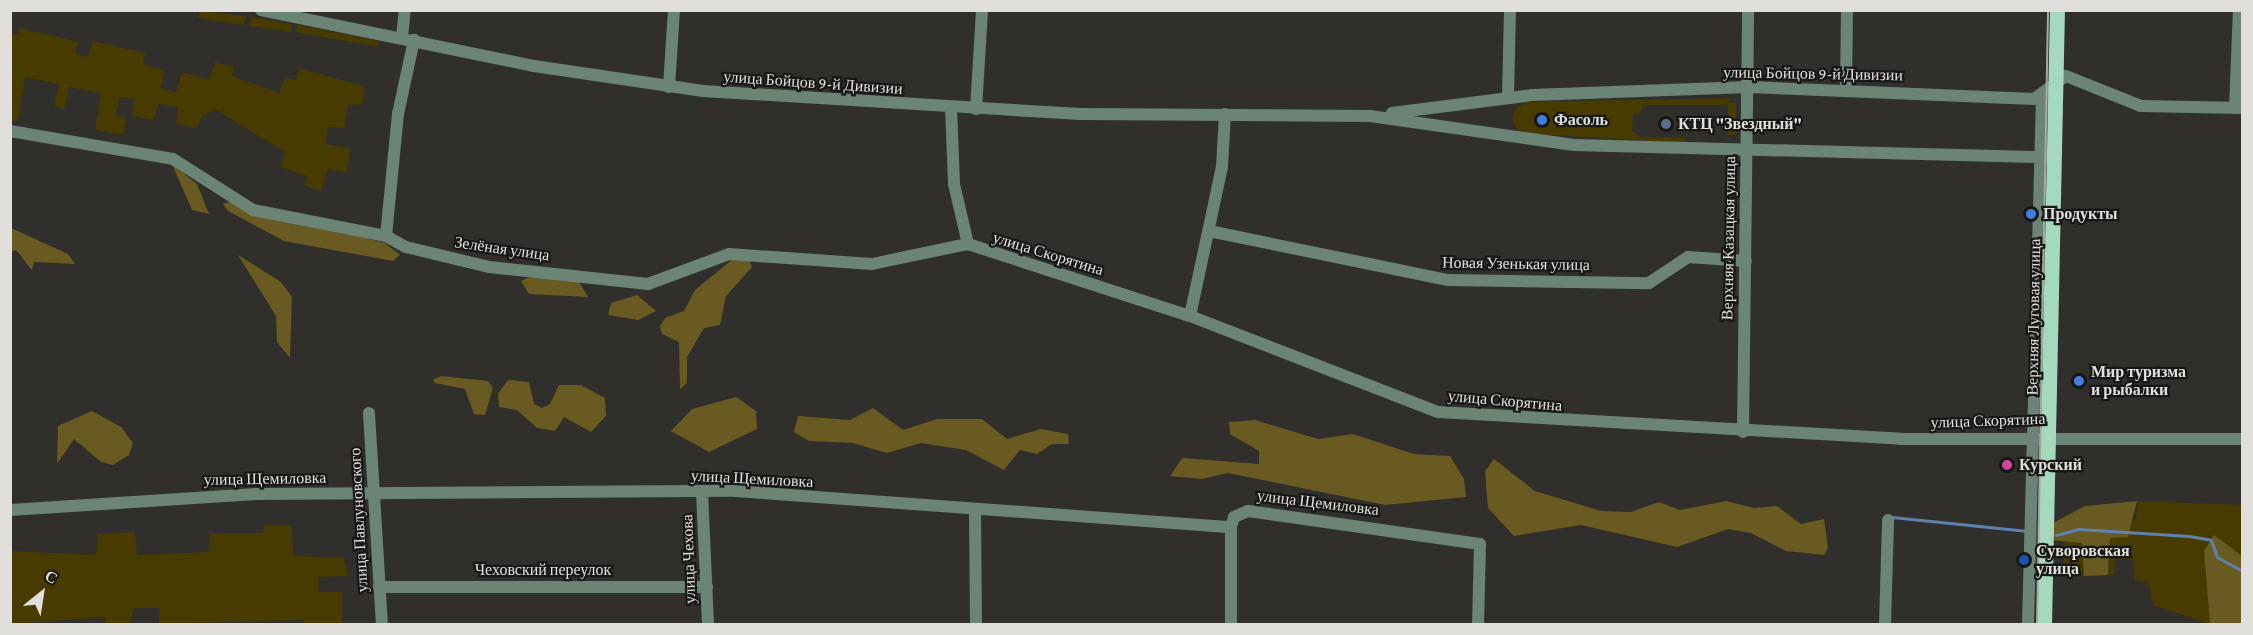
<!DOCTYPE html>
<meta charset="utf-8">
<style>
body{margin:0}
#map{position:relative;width:2253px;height:635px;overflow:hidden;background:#302f2b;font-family:"Crimson Pro",serif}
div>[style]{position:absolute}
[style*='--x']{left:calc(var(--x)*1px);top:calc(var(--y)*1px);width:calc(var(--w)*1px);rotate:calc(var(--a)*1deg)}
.green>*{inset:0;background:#473b00;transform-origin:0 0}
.forest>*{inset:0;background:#685a21}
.stream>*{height:3px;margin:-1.5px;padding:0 1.5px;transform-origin:1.5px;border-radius:1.5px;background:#5f81ad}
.minor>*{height:12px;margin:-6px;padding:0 6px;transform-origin:6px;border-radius:6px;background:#6b8476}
.major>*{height:15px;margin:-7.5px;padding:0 7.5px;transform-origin:7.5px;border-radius:7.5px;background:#a5d9bd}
.tram>*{height:1.5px;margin:-0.75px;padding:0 0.75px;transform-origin:0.75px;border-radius:0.75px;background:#a8a7a4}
.dots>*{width:16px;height:16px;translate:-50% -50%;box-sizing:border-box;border:3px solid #171715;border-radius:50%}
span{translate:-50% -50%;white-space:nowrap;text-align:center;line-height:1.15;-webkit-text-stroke:4.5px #171715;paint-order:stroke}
.street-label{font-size:16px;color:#e0dfdc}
.poi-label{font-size:16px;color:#e0dfdc;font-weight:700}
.left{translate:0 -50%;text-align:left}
.frame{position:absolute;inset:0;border:12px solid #e0dfdc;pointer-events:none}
.north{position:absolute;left:12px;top:563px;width:60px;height:60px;-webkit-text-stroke:4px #171715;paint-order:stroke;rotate:30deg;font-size:16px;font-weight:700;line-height:24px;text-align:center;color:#e0dfdc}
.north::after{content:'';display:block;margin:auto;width:21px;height:27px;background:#e0dfdc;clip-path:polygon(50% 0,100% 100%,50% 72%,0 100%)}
</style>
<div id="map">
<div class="green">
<div style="clip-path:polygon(199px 11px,246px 16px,244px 25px,198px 18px)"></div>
<div style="clip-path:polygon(251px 17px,292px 24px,291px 32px,249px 26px)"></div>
<div style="clip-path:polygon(298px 25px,379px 41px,378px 47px,296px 32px)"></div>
<div style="clip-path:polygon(19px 28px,78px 42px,75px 54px,87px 57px,93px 41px,145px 53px,143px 64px,164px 71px,161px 88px,176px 92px,182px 72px,209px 80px,215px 62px,234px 67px,232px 76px,279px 93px,285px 78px,296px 80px,299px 68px,365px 87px,362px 105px,348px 104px,344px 128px,328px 127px,326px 144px,350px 148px,347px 172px,328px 169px,321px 191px,305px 186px,307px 176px,281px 167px,285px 152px,216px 110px,203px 115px,197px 128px,176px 124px,178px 107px,158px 104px,154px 120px,132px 116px,135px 99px,120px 97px,116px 116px,126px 118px,123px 135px,95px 130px,101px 93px,69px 87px,64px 109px,54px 107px,59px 84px,25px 77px,18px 121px,11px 120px,11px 33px,17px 35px)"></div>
<div style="clip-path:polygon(1731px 98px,1726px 105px,1642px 105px,1641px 113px,1633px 114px,1632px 131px,1641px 137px,1683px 138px,1688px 143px,1519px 133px,1512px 120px,1515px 109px,1526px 102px)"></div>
<div style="left:1736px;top:103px;width:32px;height:8px;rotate:90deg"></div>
<div style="clip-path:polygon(2137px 501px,2242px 505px,2242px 556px,2207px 582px,2210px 624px,2153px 605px,2149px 583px,2135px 581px,2133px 560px,2115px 558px,2114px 574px,2108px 575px,2110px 537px,2136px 519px)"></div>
<div style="clip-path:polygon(291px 525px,294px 556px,344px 558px,348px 576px,318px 577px,319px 592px,342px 592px,342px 624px,304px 624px,303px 620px,159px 624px,159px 608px,134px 608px,130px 624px,107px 624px,105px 617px,11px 624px,11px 551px,96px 555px,98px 534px,135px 532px,137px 555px,209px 552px,210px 533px,263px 533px,264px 526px)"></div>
<div style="clip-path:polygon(2066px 540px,2082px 543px,2084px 576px,2070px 576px,2064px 562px)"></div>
</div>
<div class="forest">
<div style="clip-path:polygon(172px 164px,197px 184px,209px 214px,192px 210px)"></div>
<div style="clip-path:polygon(228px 202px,385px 243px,400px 255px,393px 261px,284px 241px,228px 211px,223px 204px)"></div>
<div style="clip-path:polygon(11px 228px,68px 254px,75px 264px,34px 262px,32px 270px,16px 250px,11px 252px)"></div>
<div style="clip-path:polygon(238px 255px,281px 282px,292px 297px,290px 358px,277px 342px,276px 316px)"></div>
<div style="clip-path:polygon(748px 257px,752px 267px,726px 296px,720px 325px,704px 328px,687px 357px,687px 383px,680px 389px,679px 342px,662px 334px,660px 326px,665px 318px,684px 311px,695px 290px,733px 259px)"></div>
<div style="clip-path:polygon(532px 276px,578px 280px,588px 297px,529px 294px,521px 281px)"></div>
<div style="clip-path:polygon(637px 295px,656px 311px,638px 320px,608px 315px,611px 303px)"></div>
<div style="clip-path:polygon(441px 376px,488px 381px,493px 388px,485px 415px,474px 414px,465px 389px,435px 383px,433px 380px)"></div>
<div style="clip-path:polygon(508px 380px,529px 382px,534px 404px,542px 408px,550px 404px,559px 385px,581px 385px,605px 398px,606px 416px,591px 432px,564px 417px,555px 431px,537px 428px,517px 410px,499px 407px,498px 394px)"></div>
<div style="clip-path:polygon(736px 397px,756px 411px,757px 429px,709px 452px,671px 431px,692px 409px)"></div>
<div style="clip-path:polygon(873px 408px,903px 430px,937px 419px,982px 419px,1007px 439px,1041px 429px,1068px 434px,1069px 444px,1052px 444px,1037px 454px,1020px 450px,1004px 470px,966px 450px,921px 443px,887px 453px,853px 443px,809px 441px,794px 432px,798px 416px,850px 420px)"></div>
<div style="clip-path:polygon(92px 411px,121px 427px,133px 443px,129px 455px,113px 465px,101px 462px,74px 439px,57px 464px,58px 426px)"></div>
<div style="clip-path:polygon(1255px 420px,1318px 439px,1353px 434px,1414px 454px,1450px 456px,1464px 479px,1466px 497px,1385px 505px,1228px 473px,1202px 479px,1170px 476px,1182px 458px,1259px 464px,1259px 451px,1230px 434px,1229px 422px)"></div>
<div style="clip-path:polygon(1494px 459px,1535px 491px,1601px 511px,1631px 512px,1659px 502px,1680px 510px,1726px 501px,1754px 508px,1777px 506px,1801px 524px,1824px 519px,1828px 548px,1824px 555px,1786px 551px,1751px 533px,1728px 529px,1677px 547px,1581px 525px,1514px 536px,1488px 508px,1485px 471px)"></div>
<div style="clip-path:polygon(2137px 501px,2128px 537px,2110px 538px,2108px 575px,2084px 576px,2082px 543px,2051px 540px,2051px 524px,2085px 506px)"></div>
<div style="clip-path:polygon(2214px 535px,2242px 556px,2242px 624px,2210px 624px,2204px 551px)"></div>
</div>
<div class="stream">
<div style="--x:1892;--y:517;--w:136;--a:5.9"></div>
<div style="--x:2056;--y:535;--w:24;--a:-15"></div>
<div style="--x:2079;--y:529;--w:110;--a:3.6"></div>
<div style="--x:2189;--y:536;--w:22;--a:10"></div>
<div style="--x:2211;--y:540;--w:18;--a:71"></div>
<div style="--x:2217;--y:557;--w:29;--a:29"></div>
</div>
<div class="minor">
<div style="--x:261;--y:10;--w:279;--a:11.6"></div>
<div style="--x:534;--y:66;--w:171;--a:8.4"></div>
<div style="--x:703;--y:91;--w:378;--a:3.5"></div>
<div style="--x:1080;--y:114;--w:290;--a:0.4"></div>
<div style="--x:1370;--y:116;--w:206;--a:8.1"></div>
<div style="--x:1574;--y:145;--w:481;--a:1.5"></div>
<div style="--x:402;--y:37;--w:27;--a:-84"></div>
<div style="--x:669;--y:87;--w:77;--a:-86.3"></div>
<div style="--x:1846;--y:89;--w:79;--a:-89.3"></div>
<div style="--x:1508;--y:98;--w:88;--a:-88.7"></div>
<div style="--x:951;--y:108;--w:76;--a:87.7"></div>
<div style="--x:954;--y:184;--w:62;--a:76.9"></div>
<div style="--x:968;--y:244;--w:233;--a:18"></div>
<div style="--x:1190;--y:316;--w:266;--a:21.2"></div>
<div style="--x:1438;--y:412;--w:464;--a:3.3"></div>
<div style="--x:1901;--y:439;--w:341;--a:0"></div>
<div style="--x:2235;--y:108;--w:98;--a:-87.7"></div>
<div style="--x:976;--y:109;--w:99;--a:-86.5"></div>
<div style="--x:1392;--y:113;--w:141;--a:-7.3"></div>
<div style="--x:1532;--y:95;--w:217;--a:-2.1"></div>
<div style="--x:1749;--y:87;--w:285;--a:2.4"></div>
<div style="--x:2034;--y:99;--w:39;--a:-36"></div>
<div style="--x:2066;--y:76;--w:81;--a:21.8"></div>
<div style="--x:2141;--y:106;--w:101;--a:1.1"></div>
<div style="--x:10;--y:131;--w:165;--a:9.7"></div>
<div style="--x:173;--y:159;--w:95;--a:32.5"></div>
<div style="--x:253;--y:210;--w:136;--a:11.1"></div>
<div style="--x:386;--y:236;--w:23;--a:29"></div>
<div style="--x:406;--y:247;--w:85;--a:13.5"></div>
<div style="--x:489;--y:267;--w:160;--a:6.1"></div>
<div style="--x:648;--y:284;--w:86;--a:-20.3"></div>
<div style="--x:729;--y:254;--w:143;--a:4"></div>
<div style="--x:872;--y:264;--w:98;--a:-11.8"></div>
<div style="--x:1209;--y:231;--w:244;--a:11.6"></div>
<div style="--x:1448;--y:280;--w:201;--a:0.9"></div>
<div style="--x:1649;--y:283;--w:47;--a:-33.7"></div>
<div style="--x:1688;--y:257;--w:58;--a:3.9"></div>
<div style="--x:386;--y:236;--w:123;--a:-84.4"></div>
<div style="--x:398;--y:114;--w:76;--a:-77.8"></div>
<div style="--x:1190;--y:316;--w:152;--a:-77.9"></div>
<div style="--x:1222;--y:167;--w:53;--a:-86.8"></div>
<div style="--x:369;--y:413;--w:211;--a:86.5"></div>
<div style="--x:1743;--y:432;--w:422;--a:-89.3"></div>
<div style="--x:702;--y:492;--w:132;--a:87.4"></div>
<div style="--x:10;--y:510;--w:247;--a:-3.7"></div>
<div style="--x:256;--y:494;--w:480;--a:-0.4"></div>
<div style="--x:736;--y:491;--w:496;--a:4.2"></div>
<div style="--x:975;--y:511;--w:113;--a:89.5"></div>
<div style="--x:379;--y:587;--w:328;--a:0"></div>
<div style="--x:1231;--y:624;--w:97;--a:-90"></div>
<div style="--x:1231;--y:527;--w:10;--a:-73"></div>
<div style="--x:1234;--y:517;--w:15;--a:-23"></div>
<div style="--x:1248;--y:511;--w:234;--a:8.1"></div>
<div style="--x:1480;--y:544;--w:80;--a:91.4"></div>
<div style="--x:1885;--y:624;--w:104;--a:-88.3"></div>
<div style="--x:2028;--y:624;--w:528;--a:-88.48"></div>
</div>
<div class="major">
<div style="--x:2044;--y:624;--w:614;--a:-88.79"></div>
</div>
<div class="tram">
<div style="--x:2037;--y:624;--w:614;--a:-88.97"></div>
</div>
<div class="dots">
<div style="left:1542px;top:120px;background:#3f7fe0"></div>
<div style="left:1666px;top:124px;background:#5c6f8a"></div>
<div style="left:2031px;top:214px;background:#3f7fe0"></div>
<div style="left:2079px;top:381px;background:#3f7fe0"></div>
<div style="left:2007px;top:465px;background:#d1479c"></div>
<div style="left:2024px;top:560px;background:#1a4fb4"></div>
</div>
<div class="street-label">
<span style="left:1813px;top:74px;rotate:1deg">улица Бойцов 9-й Дивизии</span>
<span style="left:813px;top:83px;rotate:4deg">улица Бойцов 9-й Дивизии</span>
<span style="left:1729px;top:238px;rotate:-89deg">Верхняя Казацкая улица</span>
<span style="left:502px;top:249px;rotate:8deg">Зелёная улица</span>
<span style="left:1048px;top:254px;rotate:17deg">улица Скорятина</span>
<span style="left:1516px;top:264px;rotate:1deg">Новая Узенькая улица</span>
<span style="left:2034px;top:317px;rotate:-89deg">Верхняя Луговая улица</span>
<span style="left:1505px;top:401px;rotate:5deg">улица Скорятина</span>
<span style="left:1988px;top:421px;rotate:-2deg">улица Скорятина</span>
<span style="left:265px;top:479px;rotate:-1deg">улица Щемиловка</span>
<span style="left:752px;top:479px;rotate:3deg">улица Щемиловка</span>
<span style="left:1318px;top:503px;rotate:7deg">улица Щемиловка</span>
<span style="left:359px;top:520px;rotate:-93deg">улица Павлуновского</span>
<span style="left:689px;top:559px;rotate:-92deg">улица Чехова</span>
<span style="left:543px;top:570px">Чеховский переулок</span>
</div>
<div class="poi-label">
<span class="left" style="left:1554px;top:120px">Фасоль</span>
<span class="left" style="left:1678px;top:124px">КТЦ "Звездный"</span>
<span class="left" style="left:2043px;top:214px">Продукты</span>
<span class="left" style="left:2091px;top:381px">Мир туризма<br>и рыбалки</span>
<span class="left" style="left:2019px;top:465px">Курский</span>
<span class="left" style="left:2036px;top:560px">Суворовская<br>улица</span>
</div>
<div class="frame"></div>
<div class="north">С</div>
</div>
